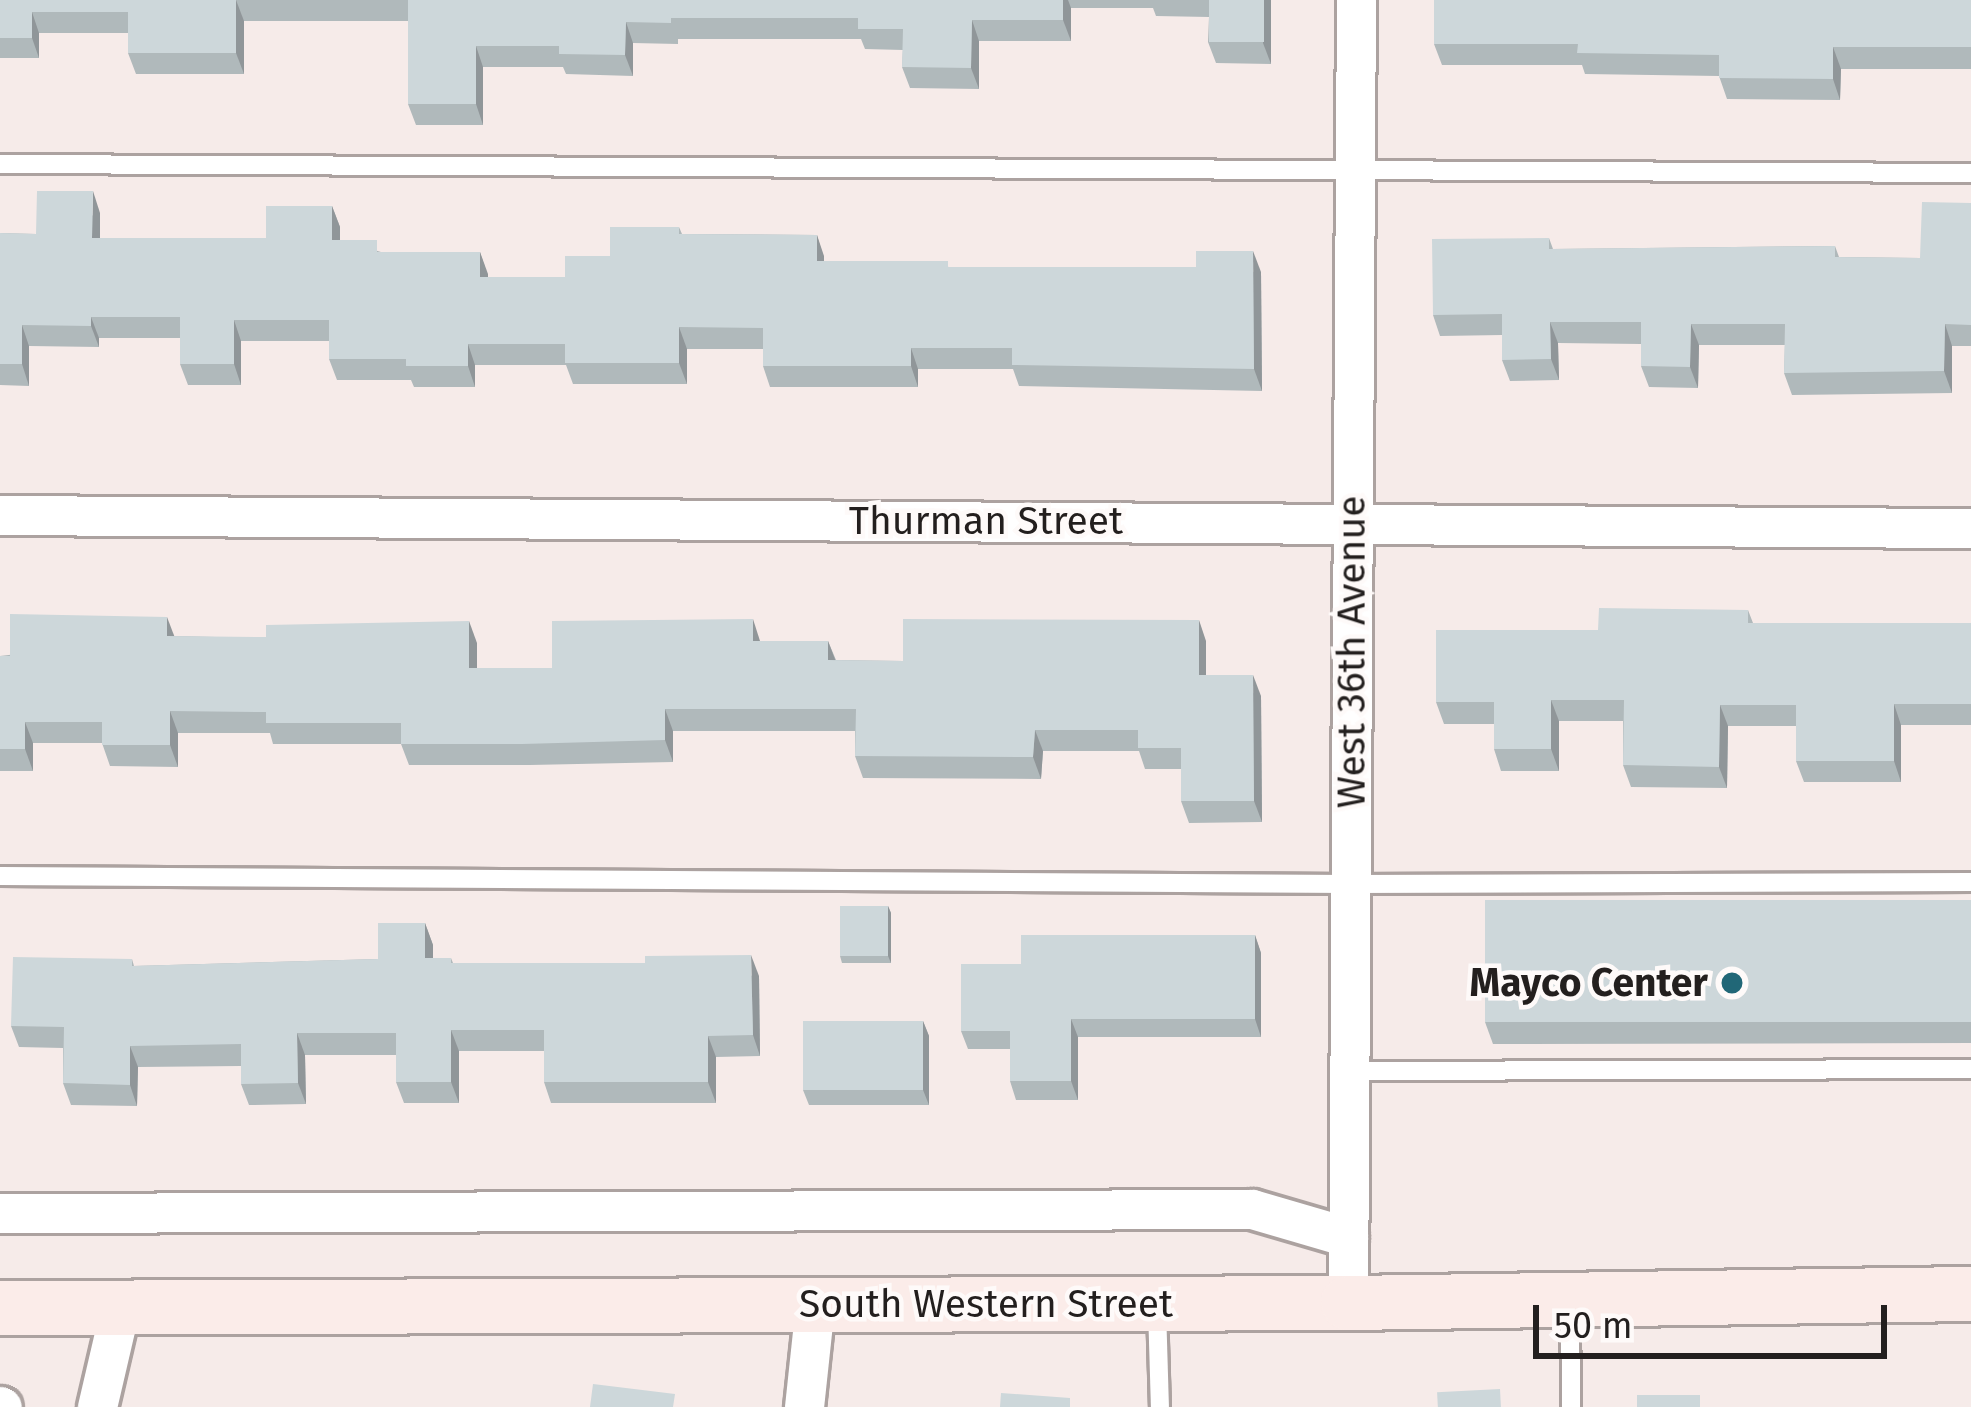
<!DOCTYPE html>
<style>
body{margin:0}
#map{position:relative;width:1971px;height:1407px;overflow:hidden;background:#f6ebe9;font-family:"Fira Sans",sans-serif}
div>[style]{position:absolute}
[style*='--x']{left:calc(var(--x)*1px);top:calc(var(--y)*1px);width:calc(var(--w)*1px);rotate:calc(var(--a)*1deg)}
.roads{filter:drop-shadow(3px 0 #aca2a0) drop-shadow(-3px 0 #aca2a0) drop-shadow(0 3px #aca2a0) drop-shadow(0 -3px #aca2a0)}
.service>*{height:18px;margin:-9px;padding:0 9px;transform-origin:9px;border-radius:9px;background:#fff}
.minor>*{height:39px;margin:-19.5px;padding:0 19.5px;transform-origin:19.5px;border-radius:19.5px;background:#fff}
.secondary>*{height:54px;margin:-27px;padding:0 27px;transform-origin:27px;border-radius:27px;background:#fbece9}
.wall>*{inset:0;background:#b0b9bb}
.shaded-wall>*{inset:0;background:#909699}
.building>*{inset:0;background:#cdd7da;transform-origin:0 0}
.dots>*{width:33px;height:33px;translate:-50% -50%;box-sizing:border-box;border:6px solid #fefaf9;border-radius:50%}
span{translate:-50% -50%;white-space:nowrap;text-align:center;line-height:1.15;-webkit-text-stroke:9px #fefaf9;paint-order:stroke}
.street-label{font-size:39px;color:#231f1e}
.poi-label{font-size:39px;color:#231f1e;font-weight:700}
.right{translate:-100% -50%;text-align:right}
.scale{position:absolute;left:1533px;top:1305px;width:354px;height:54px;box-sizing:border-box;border:6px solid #231f1e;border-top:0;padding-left:15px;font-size:36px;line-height:42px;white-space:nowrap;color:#231f1e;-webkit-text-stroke:9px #fefaf9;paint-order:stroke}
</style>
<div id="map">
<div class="roads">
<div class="service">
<div style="--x:0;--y:164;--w:1971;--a:0.26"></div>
<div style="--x:0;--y:876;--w:1350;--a:0.34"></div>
<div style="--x:1350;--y:884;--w:621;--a:-0.18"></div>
<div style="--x:1349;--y:1071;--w:622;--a:-0.18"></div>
<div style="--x:1570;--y:1304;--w:103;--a:89.4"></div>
<div style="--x:1157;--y:1308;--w:99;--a:88.3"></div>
</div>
<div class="minor">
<div style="--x:0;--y:515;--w:1971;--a:0.38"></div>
<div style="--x:0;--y:1213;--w:1252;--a:-0.18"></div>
<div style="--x:1252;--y:1209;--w:100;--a:16.3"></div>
<div style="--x:1348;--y:1303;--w:1303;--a:-89.65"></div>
<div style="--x:0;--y:1406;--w:2;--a:27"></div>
<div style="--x:97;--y:1407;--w:102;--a:-76.9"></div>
<div style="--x:804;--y:1407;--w:104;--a:-83.9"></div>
</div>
<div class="secondary">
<div style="--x:0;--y:1308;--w:1348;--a:-0.21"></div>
<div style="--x:1348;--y:1303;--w:623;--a:-0.83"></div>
</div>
</div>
<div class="wall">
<div style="clip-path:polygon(0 0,1271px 0,1271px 64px,1216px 63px,1208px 42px,1209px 17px,1156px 16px,1153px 8px,1071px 8px,1071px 41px,979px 41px,979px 89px,910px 88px,902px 67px,903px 50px,865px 49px,861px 39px,678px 39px,678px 44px,633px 43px,633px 76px,566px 74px,563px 67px,483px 67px,483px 125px,416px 125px,408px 104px,408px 21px,244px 21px,244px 74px,136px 74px,128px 53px,128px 33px,39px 33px,39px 58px,0 58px)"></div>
<div style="clip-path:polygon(1971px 0,1971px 69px,1841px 69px,1840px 100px,1727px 99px,1719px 76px,1585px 74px,1582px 65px,1442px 65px,1434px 44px)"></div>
<div style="clip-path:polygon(1971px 203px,1971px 346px,1952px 346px,1952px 393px,1792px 395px,1784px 373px,1785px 345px,1699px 345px,1698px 388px,1649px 387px,1641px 366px,1641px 344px,1558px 343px,1559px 380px,1510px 381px,1502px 360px,1502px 335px,1440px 336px,1433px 315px,1549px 238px,1553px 249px,1835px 246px,1839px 257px,1920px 258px)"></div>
<div style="clip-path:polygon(332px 206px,340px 227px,340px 240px,381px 252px,480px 252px,488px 277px,565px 277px,679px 227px,682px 234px,817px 235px,824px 261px,950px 267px,1261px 272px,1262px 391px,1019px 386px,1013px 369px,918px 369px,918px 387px,770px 387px,763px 366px,763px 349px,687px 349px,687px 384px,573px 384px,566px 365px,475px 365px,475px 387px,414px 387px,411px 380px,337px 380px,329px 359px,329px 341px,241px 341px,241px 385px,188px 385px,180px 364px,180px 338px,99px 338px,99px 347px,29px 346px,29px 386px,0 385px,0 233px,36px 234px,100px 213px,100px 238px,266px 238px)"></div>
<div style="clip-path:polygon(1748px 610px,1753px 623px,1971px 623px,1971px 725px,1901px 725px,1901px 782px,1804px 782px,1796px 761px,1796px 726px,1728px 726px,1727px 788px,1631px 787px,1623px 765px,1623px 721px,1559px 721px,1559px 771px,1501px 771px,1494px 749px,1494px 724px,1444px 724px,1436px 702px,1598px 630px)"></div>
<div style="clip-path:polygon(174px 636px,477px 643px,477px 668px,552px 668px,760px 641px,828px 641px,836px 660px,903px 661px,1206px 641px,1206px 675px,1261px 696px,1262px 822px,1189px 823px,1181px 801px,1181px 769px,1145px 769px,1139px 751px,1043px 751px,1041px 779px,863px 778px,855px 756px,855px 731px,673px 731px,673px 762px,530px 765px,409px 765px,401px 744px,273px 744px,270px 733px,178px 733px,178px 767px,110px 766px,102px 743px,33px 743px,33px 771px,0 771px,0 656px)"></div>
<div style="clip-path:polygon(1971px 900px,1971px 1043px,1493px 1044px,1485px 1022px)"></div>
<div style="clip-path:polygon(888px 906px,891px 913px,891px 963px,842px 963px,840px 956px)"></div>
<div style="clip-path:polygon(425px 923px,433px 945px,433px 958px,451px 958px,453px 963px,759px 976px,760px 1056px,716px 1057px,716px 1103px,551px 1103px,544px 1082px,544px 1051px,459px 1051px,459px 1103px,404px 1103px,396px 1082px,396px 1055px,305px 1055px,306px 1104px,249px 1105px,241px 1084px,241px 1066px,138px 1067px,137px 1106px,71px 1105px,63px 1083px,63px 1048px,19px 1047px,11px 1026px,132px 959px,134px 966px,378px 959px)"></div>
<div style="clip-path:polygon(1255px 935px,1261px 953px,1261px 1037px,1078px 1037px,1078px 1100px,1016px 1100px,1010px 1081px,1010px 1049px,968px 1049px,961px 1031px,1021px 964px)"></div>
<div style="clip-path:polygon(923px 1021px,929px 1036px,929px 1105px,809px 1105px,803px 1090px)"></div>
</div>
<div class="shaded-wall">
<div style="clip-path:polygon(236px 0,244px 21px,244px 74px,236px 53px)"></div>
<div style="clip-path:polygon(1063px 0,1068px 0,1071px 8px,1071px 41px,1063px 20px)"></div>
<div style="clip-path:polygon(1264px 0,1271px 0,1271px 64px,1263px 43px)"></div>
<div style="clip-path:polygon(32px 12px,39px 33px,39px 58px,32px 38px)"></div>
<div style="clip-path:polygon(972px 20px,979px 41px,979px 89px,971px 68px)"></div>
<div style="clip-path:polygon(626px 22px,633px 43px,633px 76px,625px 55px)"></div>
<div style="clip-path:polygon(476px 46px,483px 67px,483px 125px,476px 104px)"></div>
<div style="clip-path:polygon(1833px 47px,1841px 69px,1840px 100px,1833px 79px)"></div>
<div style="clip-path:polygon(93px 191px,100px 213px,100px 259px,92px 238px)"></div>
<div style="clip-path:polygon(332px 206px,340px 227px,340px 262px,332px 240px)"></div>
<div style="clip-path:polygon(817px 235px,824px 256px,824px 283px,817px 261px)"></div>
<div style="clip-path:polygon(1253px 251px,1261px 272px,1262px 391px,1254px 369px)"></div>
<div style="clip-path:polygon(480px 252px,488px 274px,488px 298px,480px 277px)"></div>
<div style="clip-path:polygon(91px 317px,99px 338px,99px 347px,91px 326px)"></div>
<div style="clip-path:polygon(234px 320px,241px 341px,241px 385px,234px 364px)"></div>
<div style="clip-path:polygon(1550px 322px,1558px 343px,1559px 380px,1551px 359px)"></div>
<div style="clip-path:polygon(1691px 324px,1699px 345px,1698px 388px,1690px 367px)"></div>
<div style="clip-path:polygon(1945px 324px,1952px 346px,1952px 393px,1944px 371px)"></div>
<div style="clip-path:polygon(22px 325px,29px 346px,29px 386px,22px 364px)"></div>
<div style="clip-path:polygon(679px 327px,687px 349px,687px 384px,679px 363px)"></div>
<div style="clip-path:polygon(468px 344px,475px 365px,475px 387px,468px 366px)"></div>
<div style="clip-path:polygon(911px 348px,918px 369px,918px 387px,911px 366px)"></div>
<div style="clip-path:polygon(167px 617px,175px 638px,167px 636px)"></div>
<div style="clip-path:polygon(753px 619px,760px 641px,753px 641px)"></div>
<div style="clip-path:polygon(1199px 620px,1206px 641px,1206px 697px,1199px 675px)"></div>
<div style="clip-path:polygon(469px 621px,477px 643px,477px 690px,469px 668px)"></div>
<div style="clip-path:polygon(828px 641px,836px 662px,828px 660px)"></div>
<div style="clip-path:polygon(1253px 675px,1261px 696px,1262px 822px,1254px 801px)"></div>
<div style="clip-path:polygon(1551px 700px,1559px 721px,1559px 771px,1551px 749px)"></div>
<div style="clip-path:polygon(1894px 704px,1901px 725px,1901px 782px,1894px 761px)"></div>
<div style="clip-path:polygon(1720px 705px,1728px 726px,1727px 788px,1719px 767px)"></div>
<div style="clip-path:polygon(665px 709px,673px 731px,673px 762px,665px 740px)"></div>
<div style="clip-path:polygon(170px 711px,178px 733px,178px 767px,170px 745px)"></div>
<div style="clip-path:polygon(25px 722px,33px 743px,33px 771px,25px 749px)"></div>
<div style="clip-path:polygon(1035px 730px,1043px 751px,1041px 779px,1033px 757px)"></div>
<div style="clip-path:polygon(888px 906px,891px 913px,891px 963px,888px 956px)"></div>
<div style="clip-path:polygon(425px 923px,433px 945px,433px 979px,425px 958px)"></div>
<div style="clip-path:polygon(1255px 935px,1261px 953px,1261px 1037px,1255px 1019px)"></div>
<div style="clip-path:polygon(751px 955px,759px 976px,760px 1056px,753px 1035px)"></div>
<div style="clip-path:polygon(1071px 1019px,1078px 1037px,1078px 1100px,1071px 1081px)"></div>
<div style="clip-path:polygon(923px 1021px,929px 1036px,929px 1105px,923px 1090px)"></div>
<div style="clip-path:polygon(451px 1030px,459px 1051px,459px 1103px,451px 1082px)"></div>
<div style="clip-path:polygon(297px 1033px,305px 1055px,306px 1104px,298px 1083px)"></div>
<div style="clip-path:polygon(708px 1036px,716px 1057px,716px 1103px,708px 1082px)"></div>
<div style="clip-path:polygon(130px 1046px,138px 1067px,137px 1106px,130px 1085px)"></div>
</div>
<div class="building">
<div style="clip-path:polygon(0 0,236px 0,236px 53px,128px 53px,128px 12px,32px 12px,32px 38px,0 38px)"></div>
<div style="clip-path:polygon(408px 0,1063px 0,1063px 20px,972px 20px,971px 68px,902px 67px,903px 29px,858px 29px,858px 18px,671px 18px,671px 23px,626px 22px,625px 55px,559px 54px,559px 46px,476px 46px,476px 104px,408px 104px)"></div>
<div style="left:1209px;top:0;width:55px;height:42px"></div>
<div style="clip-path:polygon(1434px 0,1971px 0,1971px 47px,1833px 47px,1833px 79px,1719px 78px,1719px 55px,1577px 53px,1578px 44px,1434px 44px)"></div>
<div style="clip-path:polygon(37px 191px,93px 191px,92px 238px,266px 238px,266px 206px,332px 206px,332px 240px,377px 240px,377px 252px,480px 252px,480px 277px,565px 277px,565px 256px,610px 256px,610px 227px,679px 227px,679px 234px,817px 235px,817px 261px,948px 261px,948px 267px,1196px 267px,1196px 251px,1253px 251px,1254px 369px,1012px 365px,1012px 348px,911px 348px,911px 366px,763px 366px,763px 328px,679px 327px,679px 363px,565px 363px,565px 344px,468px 344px,468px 366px,406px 366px,406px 359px,329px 359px,329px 320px,234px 320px,234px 364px,180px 364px,180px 317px,91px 317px,91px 326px,22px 325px,22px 364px,0 364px,0 233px,36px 234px)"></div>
<div style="clip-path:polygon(1922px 202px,1971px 203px,1971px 325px,1945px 324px,1944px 371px,1784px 373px,1785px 324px,1691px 324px,1690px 367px,1641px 366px,1641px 322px,1550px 322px,1551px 359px,1502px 360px,1502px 314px,1433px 315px,1432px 239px,1549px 238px,1549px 249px,1835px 246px,1835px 257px,1920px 258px)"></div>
<div style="clip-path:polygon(1599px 608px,1748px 610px,1748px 623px,1971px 623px,1971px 704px,1894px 704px,1894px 761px,1796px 761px,1796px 705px,1720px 705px,1719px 767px,1623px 765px,1624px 700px,1551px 700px,1551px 749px,1494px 749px,1494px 702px,1436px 702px,1436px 630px,1598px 630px)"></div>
<div style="clip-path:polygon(10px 614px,167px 617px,167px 636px,266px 637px,266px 625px,469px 621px,469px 668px,552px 668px,552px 621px,753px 619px,753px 641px,828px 641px,828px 660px,903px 661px,903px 619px,1199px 620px,1199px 675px,1253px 675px,1254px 801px,1181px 801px,1181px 748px,1138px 748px,1138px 730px,1035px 730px,1033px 757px,855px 756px,856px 709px,665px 709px,665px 740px,522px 744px,401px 744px,401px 723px,266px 723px,266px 712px,170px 711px,170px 745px,102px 745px,102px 722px,25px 722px,25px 749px,0 749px,0 656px,10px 656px)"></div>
<div style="left:1971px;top:900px;width:122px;height:486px;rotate:90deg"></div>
<div style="left:840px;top:906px;width:48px;height:50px"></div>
<div style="clip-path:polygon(378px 923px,425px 923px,425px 958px,451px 958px,451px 963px,645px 963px,645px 956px,751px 955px,753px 1035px,708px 1036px,708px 1082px,544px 1082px,544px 1030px,451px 1030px,451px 1082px,396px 1082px,396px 1033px,297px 1033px,298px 1083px,241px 1084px,241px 1044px,130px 1046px,130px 1085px,63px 1083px,64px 1027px,11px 1026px,13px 957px,132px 959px,132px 966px,378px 959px)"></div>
<div style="clip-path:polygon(1021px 935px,1255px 935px,1255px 1019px,1071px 1019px,1071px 1081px,1010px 1081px,1010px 1031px,961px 1031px,961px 964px,1021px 964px)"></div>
<div style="left:803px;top:1021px;width:120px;height:69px"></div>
<div style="clip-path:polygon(593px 1384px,675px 1394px,673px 1407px,590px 1407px)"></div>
<div style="left:1500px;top:1389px;width:18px;height:63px;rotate:87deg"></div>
<div style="clip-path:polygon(1001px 1393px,1070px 1398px,1070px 1407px,1000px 1407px)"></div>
<div style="left:1637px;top:1395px;width:63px;height:12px"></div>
</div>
<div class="dots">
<div style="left:1732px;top:983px;background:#216777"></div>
</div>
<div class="street-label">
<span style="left:986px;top:521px">Thurman Street</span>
<span style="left:1352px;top:652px;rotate:-90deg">West 36th Avenue</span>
<span style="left:986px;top:1304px">South Western Street</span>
</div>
<div class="poi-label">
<span class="right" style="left:1708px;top:983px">Mayco Center</span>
</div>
<div class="scale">50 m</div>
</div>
